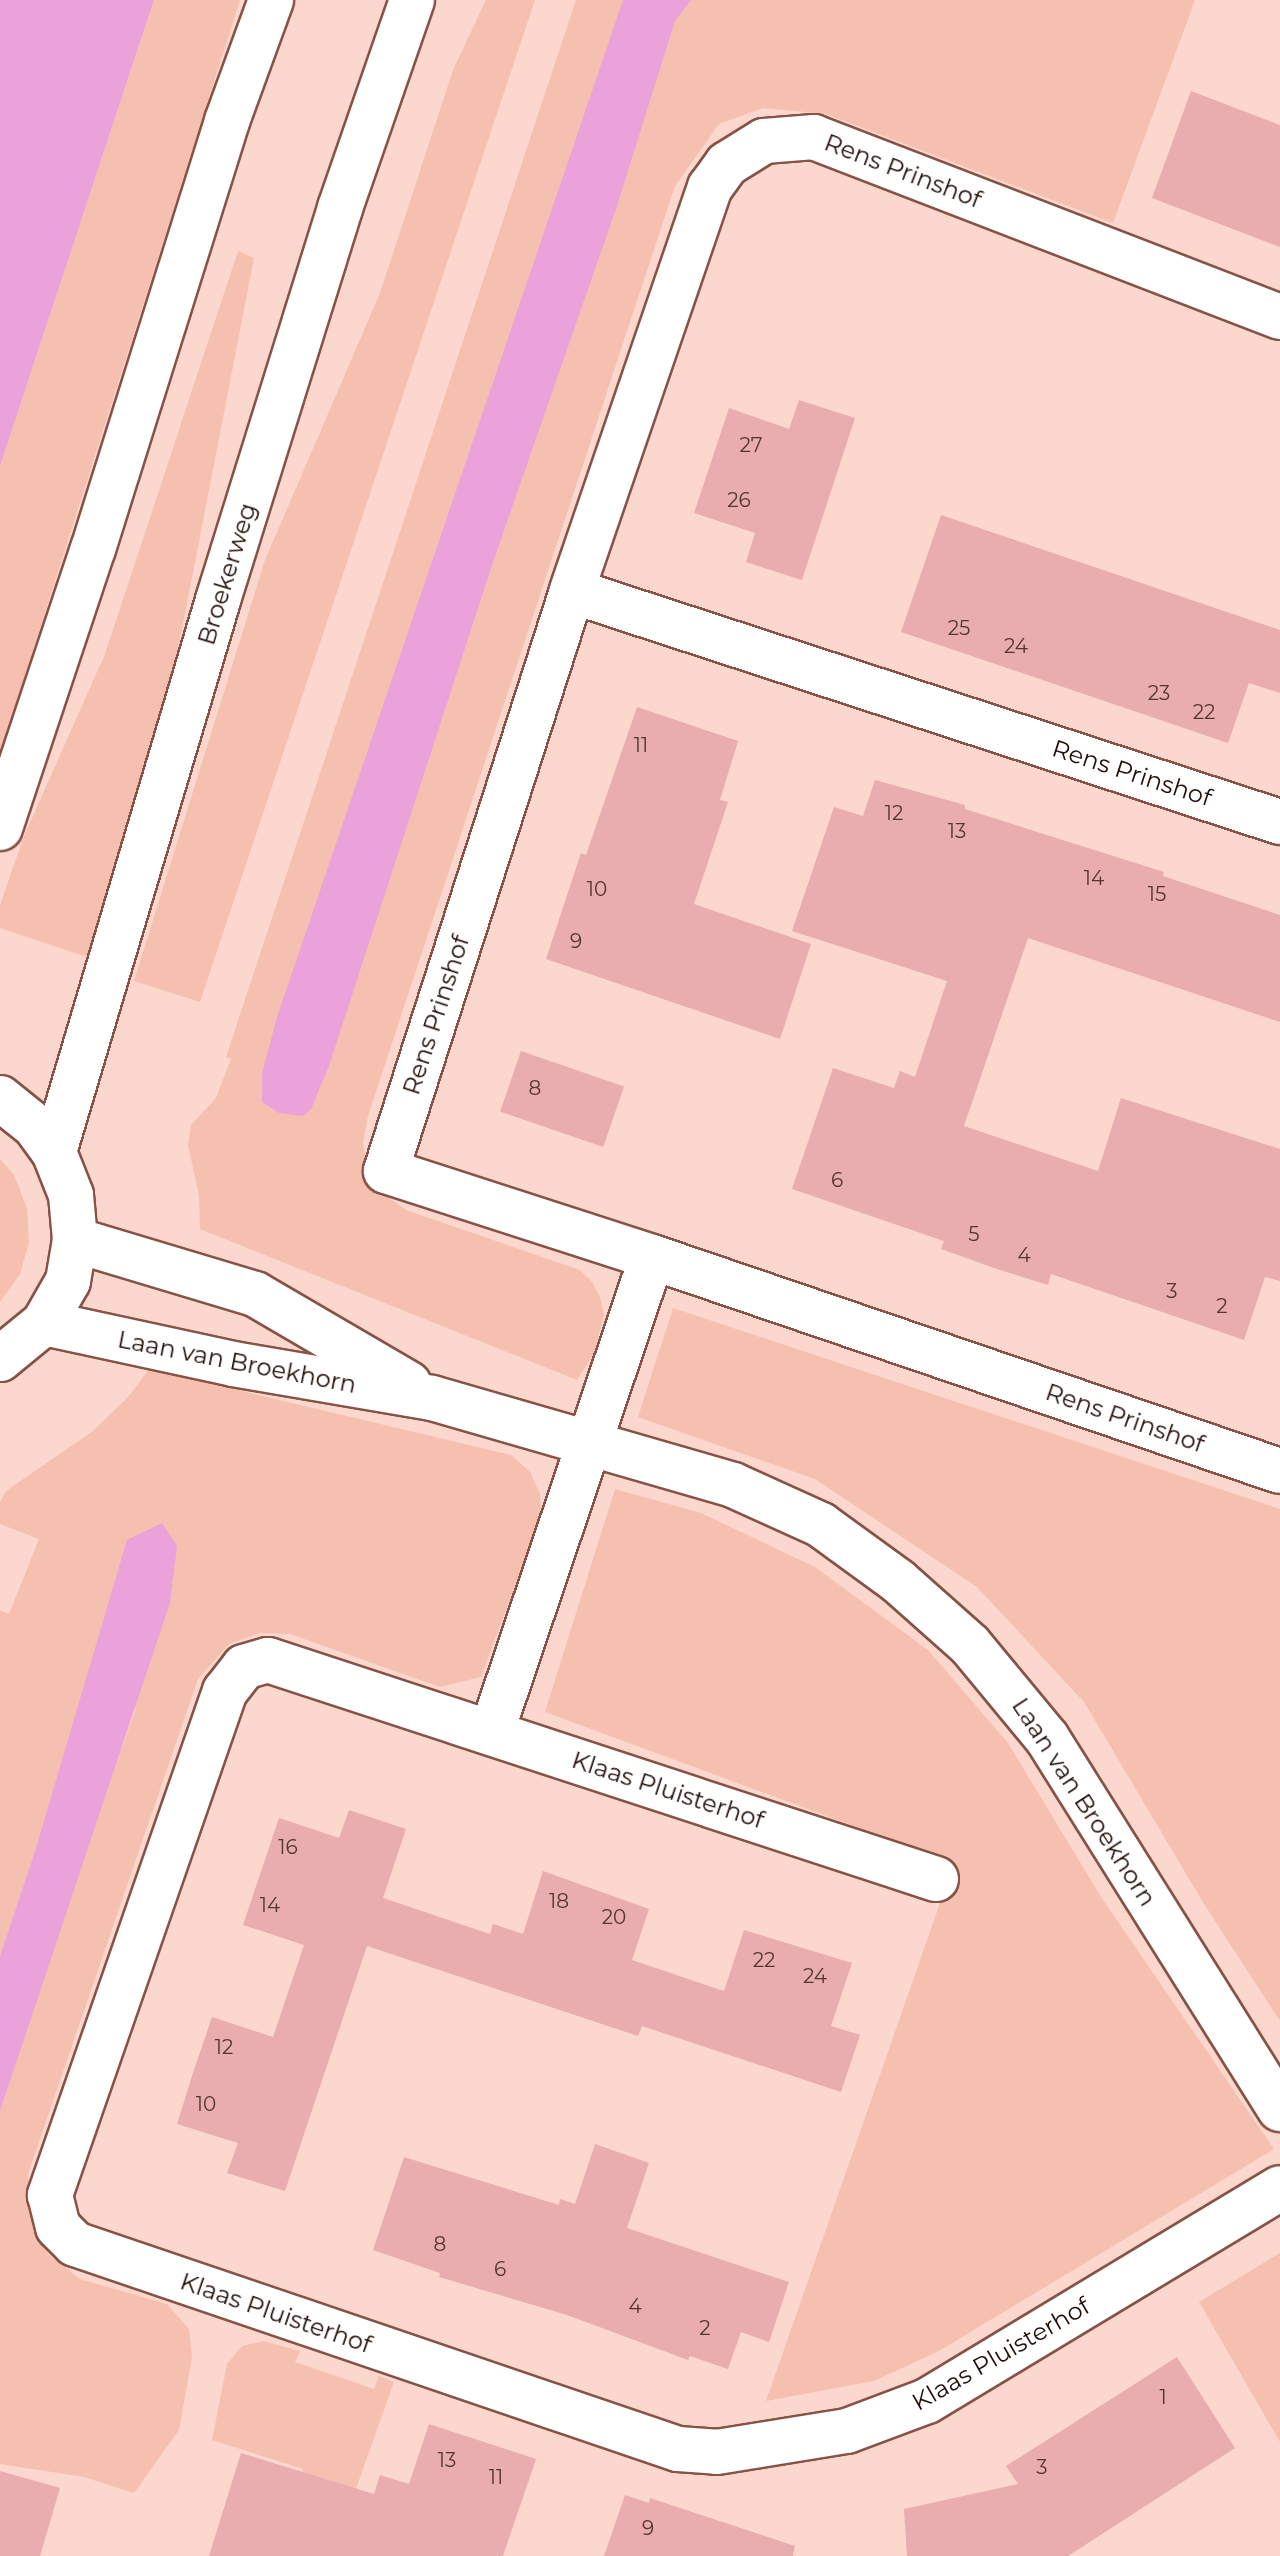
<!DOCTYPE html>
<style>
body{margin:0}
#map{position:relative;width:1280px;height:2556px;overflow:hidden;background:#fbd7cd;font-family:Montserrat,sans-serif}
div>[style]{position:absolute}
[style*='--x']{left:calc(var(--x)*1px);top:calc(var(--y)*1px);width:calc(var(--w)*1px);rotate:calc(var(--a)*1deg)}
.green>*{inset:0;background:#f6c0b1}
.water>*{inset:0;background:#eba1da}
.building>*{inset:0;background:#e9acaf;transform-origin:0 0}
.roads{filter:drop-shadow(2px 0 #865346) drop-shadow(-2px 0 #865346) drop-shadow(0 2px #865346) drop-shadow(0 -2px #865346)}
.minor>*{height:44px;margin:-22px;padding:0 22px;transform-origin:22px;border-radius:22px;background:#fff}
.tertiary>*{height:44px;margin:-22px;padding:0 22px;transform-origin:22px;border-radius:22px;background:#fff}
span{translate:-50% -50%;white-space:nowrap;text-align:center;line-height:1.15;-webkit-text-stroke:6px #fff;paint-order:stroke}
.number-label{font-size:20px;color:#543632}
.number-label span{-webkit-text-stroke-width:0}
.street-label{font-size:24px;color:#220e09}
</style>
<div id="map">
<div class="green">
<div style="clip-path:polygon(154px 0,240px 0,0 754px,0 466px)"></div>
<div style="clip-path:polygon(486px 0,535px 0,200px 1002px,134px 981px,265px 560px,380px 293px,453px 70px)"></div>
<div style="clip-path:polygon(576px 0,1195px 0,1113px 223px,826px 114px,763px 108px,719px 124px,675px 186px,368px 1116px,363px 1142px,367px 1164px,374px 1179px,385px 1195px,406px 1210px,580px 1270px,592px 1282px,600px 1297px,604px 1315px,594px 1353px,577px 1380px,200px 1229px,199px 1196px,188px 1145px,191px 1125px,216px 1098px,231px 1059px,226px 1057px)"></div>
<div style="clip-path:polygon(238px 251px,254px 258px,183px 624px,135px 832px,96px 960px,0 928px,0 905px,24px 836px,105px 654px)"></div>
<div style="clip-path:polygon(0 1159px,14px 1175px,27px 1208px,29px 1243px,20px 1274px,0 1302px)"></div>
<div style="clip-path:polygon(673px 1308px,1280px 1509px,1280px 2021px,1204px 1904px,1084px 1702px,977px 1587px,815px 1479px,638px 1417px)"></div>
<div style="clip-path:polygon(149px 1369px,511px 1455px,530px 1472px,540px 1494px,541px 1515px,481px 1677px,440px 1687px,290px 1634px,260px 1633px,229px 1644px,198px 1679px,28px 2174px,31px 2208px,48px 2254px,80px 2279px,167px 2304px,189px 2329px,192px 2358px,179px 2430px,134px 2493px,84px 2477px,0 2464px,0 2111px,62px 1919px,137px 1705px,36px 1848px,0 1956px,0 1610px,9px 1614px,39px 1539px,0 1524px,0 1502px,6px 1491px,93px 1431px,128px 1397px)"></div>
<div style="clip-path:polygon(615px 1489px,701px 1513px,815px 1567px,928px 1650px,1008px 1743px,1103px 1900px,1274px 2149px,939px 2351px,874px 2381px,766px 2401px,954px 1863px,545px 1712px)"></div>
<div style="clip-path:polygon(1280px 2253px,1280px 2442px,1199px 2302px)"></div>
<div style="clip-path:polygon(264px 2341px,300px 2351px,295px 2362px,374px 2389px,379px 2376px,394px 2382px,332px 2556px,278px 2556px,303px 2469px,212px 2440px,227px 2364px,242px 2346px)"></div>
</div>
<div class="water">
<div style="clip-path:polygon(0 0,154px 0,0 466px)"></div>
<div style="clip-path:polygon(623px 0,691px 0,675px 21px,616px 209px,492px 565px,329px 1066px,311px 1109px,303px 1116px,279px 1113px,262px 1102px,262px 1073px,277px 1017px)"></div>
<div style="clip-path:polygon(162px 1523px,177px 1546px,170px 1603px,0 2111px,0 1956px,36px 1848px,127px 1540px)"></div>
</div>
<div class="building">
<div style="clip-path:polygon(1191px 91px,1280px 125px,1280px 247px,1152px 198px)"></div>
<div style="clip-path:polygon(799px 400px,855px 418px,802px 580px,746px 562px,755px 533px,694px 513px,729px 408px,789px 429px)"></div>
<div style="clip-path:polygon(941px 515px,1280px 630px,1280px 693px,1249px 683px,1228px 743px,901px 632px)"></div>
<div style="clip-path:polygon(637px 707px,738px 741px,720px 800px,728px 802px,694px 904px,811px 944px,780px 1039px,546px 959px,581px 853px,586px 855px)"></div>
<div style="clip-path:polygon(875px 780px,965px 805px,965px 809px,1164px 872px,1163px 876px,1280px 915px,1280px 1022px,1028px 938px,964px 1126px,1098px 1171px,1121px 1098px,1280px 1149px,1280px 1281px,1265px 1277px,1244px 1340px,1051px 1274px,1048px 1285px,994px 1268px,941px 1249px,944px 1241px,792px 1189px,833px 1068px,894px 1088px,900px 1071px,915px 1077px,947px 981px,792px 931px,834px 807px,863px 816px)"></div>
<div style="left:521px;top:1051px;width:109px;height:64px;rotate:19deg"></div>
<div style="clip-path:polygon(349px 1810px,406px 1829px,383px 1898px,490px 1934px,493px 1924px,523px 1934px,543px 1871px,649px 1909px,632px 1960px,724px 1991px,744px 1930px,852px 1963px,831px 2026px,860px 2035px,841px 2092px,642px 2026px,638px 2036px,367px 1946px,285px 2191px,227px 2173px,238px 2143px,177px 2124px,194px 2070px,212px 2017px,273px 2037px,304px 1945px,243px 1925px,279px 1818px,339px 1838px)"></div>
<div style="clip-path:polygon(595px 2144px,649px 2163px,627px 2228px,789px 2282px,769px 2342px,741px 2332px,728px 2369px,690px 2356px,688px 2360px,567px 2315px,439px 2277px,440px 2273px,373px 2250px,404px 2157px,559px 2205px,560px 2199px,575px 2204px)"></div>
<div style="clip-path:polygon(1177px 2357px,1235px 2448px,1068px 2556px,907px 2556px,904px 2509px,1018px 2484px,1006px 2466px)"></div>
<div style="clip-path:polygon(429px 2424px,536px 2459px,503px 2556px,209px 2556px,241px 2453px,374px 2494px,380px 2475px,409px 2484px)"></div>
<div style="clip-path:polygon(0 2471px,60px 2488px,40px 2556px,0 2556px)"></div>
<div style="clip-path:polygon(625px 2495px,649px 2503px,650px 2498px,795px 2546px,793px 2556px,604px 2556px)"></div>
</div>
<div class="roads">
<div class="minor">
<div style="--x:1280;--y:317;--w:500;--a:-158.9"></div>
<div style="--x:814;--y:137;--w:50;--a:175.4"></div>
<div style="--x:764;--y:141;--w:44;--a:148.1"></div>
<div style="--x:727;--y:164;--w:29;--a:126"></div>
<div style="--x:710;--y:187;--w:427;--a:108.9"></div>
<div style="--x:572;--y:591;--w:609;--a:107.78"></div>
<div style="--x:386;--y:1171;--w:280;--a:17.9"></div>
<div style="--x:652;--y:1257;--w:663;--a:18.82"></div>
<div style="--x:572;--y:591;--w:745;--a:18.07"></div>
<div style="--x:75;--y:1240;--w:188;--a:16.7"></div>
<div style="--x:255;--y:1294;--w:178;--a:30.3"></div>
<div style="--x:44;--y:1323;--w:193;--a:12.2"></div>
<div style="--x:233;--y:1364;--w:202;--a:9.7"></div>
<div style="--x:432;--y:1398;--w:313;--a:16.1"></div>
<div style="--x:733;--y:1485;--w:97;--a:24.4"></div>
<div style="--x:821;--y:1525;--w:95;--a:36"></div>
<div style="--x:898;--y:1581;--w:96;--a:41.6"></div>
<div style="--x:970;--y:1645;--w:121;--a:50.4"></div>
<div style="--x:1047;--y:1738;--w:438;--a:57.9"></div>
<div style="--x:492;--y:1731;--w:500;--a:-71.35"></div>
<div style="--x:936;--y:1879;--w:703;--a:-161.85"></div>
<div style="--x:268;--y:1660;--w:25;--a:164"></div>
<div style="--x:244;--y:1667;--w:31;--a:128"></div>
<div style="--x:225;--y:1691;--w:534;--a:109.15"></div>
<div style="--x:50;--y:2195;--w:33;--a:76"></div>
<div style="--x:58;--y:2227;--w:24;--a:45"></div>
<div style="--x:75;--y:2244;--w:637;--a:18.78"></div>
<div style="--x:678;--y:2449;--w:39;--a:4"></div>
<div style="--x:717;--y:2452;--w:132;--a:-9.2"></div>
<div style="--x:847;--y:2431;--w:85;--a:-20.6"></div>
<div style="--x:927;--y:2401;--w:412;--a:-31.1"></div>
</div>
<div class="tertiary">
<div style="--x:0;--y:828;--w:294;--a:-71.6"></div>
<div style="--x:93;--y:549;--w:448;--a:-72.6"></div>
<div style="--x:227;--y:121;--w:129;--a:-70"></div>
<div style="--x:0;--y:1098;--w:45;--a:38.7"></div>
<div style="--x:35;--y:1126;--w:32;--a:54"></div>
<div style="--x:54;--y:1152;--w:46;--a:68.4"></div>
<div style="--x:71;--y:1195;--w:45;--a:84.9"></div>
<div style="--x:75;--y:1240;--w:42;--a:99.7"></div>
<div style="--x:68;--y:1281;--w:48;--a:119.7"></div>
<div style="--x:44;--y:1323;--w:57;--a:140.7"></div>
<div style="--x:54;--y:1152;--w:576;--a:-73.45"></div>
<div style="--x:218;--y:600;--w:411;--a:-72.7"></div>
<div style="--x:340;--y:208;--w:220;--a:-70.9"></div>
</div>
</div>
<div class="number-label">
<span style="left:751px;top:445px">27</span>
<span style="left:739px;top:500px">26</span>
<span style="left:959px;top:628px">25</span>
<span style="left:1016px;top:646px">24</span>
<span style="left:1159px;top:693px">23</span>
<span style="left:1204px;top:712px">22</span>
<span style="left:641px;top:745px">11</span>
<span style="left:894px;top:813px">12</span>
<span style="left:957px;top:831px">13</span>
<span style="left:1094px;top:878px">14</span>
<span style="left:597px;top:889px">10</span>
<span style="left:1157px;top:894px">15</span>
<span style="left:576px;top:941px">9</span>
<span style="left:535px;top:1088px">8</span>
<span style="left:837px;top:1180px">6</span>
<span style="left:974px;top:1234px">5</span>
<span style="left:1024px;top:1255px">4</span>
<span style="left:1172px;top:1291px">3</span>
<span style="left:1222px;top:1306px">2</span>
<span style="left:288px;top:1847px">16</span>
<span style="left:559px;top:1901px">18</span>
<span style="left:270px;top:1905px">14</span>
<span style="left:614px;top:1917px">20</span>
<span style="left:764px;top:1960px">22</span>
<span style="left:815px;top:1976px">24</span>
<span style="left:224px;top:2047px">12</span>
<span style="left:206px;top:2104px">10</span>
<span style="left:440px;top:2244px">8</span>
<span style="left:500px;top:2269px">6</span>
<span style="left:635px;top:2306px">4</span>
<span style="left:705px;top:2328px">2</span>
<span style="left:1163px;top:2397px">1</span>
<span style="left:447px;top:2460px">13</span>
<span style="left:1042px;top:2467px">3</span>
<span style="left:496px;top:2477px">11</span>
<span style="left:648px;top:2528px">9</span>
</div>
<div class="street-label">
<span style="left:903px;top:171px;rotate:21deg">Rens Prinshof</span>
<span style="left:227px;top:574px;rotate:-73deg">Broekerweg</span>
<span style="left:1132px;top:773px;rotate:18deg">Rens Prinshof</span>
<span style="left:436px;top:1015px;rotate:-72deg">Rens Prinshof</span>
<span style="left:237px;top:1362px;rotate:11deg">Laan van Broekhorn</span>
<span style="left:1125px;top:1418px;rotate:19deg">Rens Prinshof</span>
<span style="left:668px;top:1790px;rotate:18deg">Klaas Pluisterhof</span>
<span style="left:1084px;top:1802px;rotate:57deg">Laan van Broekhorn</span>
<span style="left:276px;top:2313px;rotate:19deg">Klaas Pluisterhof</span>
<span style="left:1001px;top:2354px;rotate:-30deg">Klaas Pluisterhof</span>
</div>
</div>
